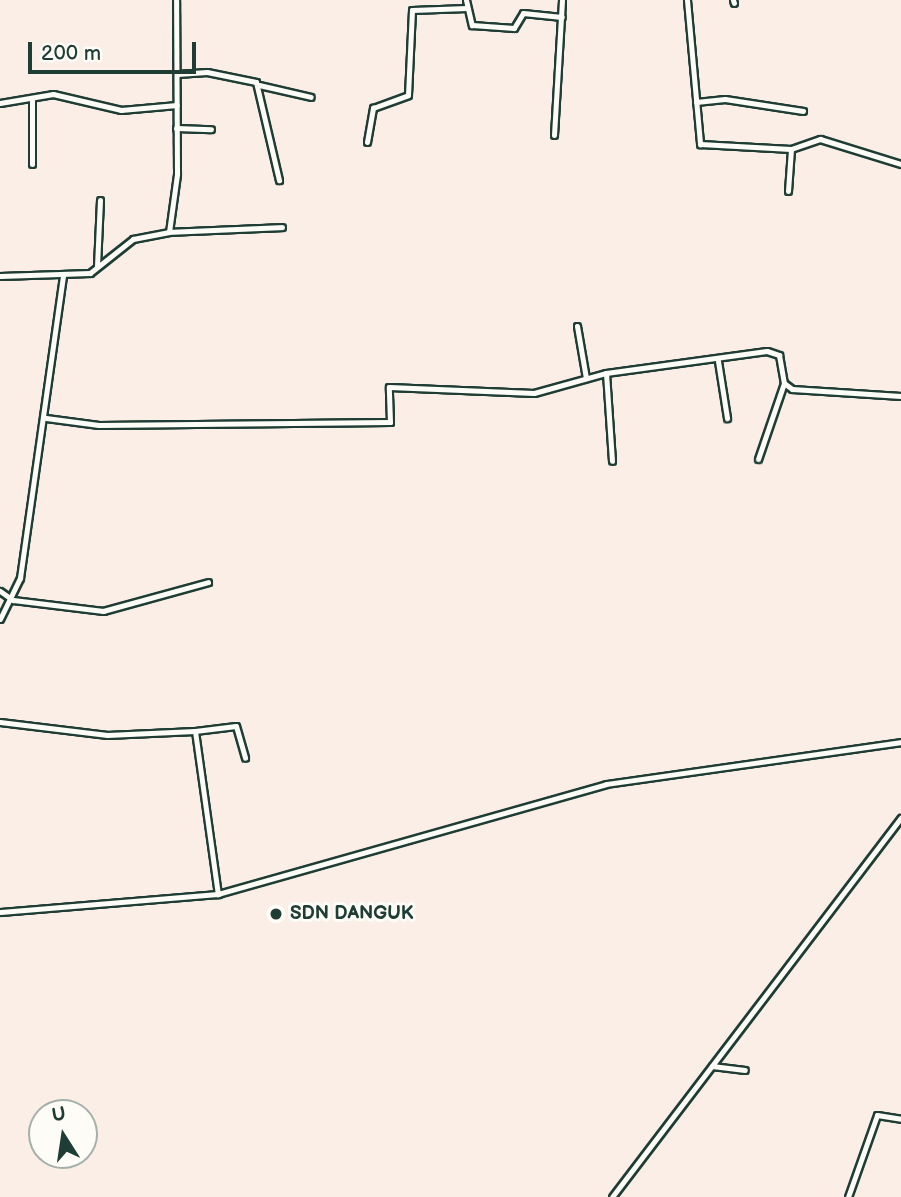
<!DOCTYPE html>
<style>
body{margin:0}
#map{position:relative;width:901px;height:1197px;overflow:hidden;background:#faeee6;font-family:"Balsamiq Sans",sans-serif}
div>[style]{position:absolute}
[style*='--x']{left:calc(var(--x)*1px);top:calc(var(--y)*1px);width:calc(var(--w)*1px);rotate:calc(var(--a)*1deg)}
.roads{filter:drop-shadow(2px 0 #1f3d34) drop-shadow(-2px 0 #1f3d34) drop-shadow(0 2px #1f3d34) drop-shadow(0 -2px #1f3d34)}
.minor>*{height:5px;margin:-2.5px;padding:0 2.5px;transform-origin:2.5px;border-radius:2.5px;background:#fdfcf7}
.dots>*{width:19px;height:19px;translate:-50% -50%;box-sizing:border-box;border:4px solid #fdfcf7;border-radius:50%}
span{translate:-50% -50%;white-space:nowrap;text-align:center;line-height:1.15;-webkit-text-stroke:6px #fdfcf7;paint-order:stroke}
.poi-label{font-size:19px;color:#1f3d34;font-weight:700}
.left{translate:0 -50%;text-align:left}
.north{position:absolute;left:28px;top:1099px;width:70px;height:70px;box-sizing:border-box;background:#fdfcf7;border:2px solid #a4b0a9;border-radius:50%;rotate:348deg;font-size:19px;font-weight:700;line-height:28px;text-align:center;color:#1f3d34}
.north::after{content:'';display:block;margin:auto;width:24px;height:32px;background:#1f3d34;clip-path:polygon(50% 0,100% 100%,50% 72%,0 100%)}
.scale{position:absolute;left:28px;top:42px;width:168px;height:32px;box-sizing:border-box;border:4px solid #1f3d34;border-top:0;padding-left:9px;font-size:21px;line-height:24px;white-space:nowrap;color:#1f3d34;-webkit-text-stroke:5px #fdfcf7;paint-order:stroke}
</style>
<div id="map">
<div class="roads">
<div class="minor">
<div style="--x:466;--y:0;--w:26;--a:77"></div>
<div style="--x:472;--y:25;--w:42;--a:4.1"></div>
<div style="--x:514;--y:28;--w:17;--a:-59"></div>
<div style="--x:523;--y:13;--w:39;--a:6"></div>
<div style="--x:687;--y:0;--w:145;--a:84.8"></div>
<div style="--x:700;--y:144;--w:91;--a:3.1"></div>
<div style="--x:791;--y:149;--w:31;--a:-19"></div>
<div style="--x:820;--y:139;--w:85;--a:17.2"></div>
<div style="--x:733;--y:0;--w:3;--a:72"></div>
<div style="--x:177;--y:74;--w:30;--a:-4"></div>
<div style="--x:207;--y:72;--w:50;--a:11.5"></div>
<div style="--x:256;--y:82;--w:101;--a:76.8"></div>
<div style="--x:259;--y:85;--w:53;--a:13"></div>
<div style="--x:32;--y:99;--w:65;--a:90"></div>
<div style="--x:696;--y:102;--w:29;--a:-6"></div>
<div style="--x:725;--y:99;--w:79;--a:8.7"></div>
<div style="--x:0;--y:103;--w:54;--a:-9.6"></div>
<div style="--x:53;--y:94;--w:70;--a:13.2"></div>
<div style="--x:121;--y:110;--w:56;--a:-5.1"></div>
<div style="--x:176;--y:128;--w:35;--a:2"></div>
<div style="--x:554;--y:135;--w:135;--a:-86.6"></div>
<div style="--x:367;--y:142;--w:35;--a:-80"></div>
<div style="--x:373;--y:108;--w:37;--a:-20"></div>
<div style="--x:408;--y:95;--w:85;--a:-87.3"></div>
<div style="--x:412;--y:10;--w:55;--a:-2.1"></div>
<div style="--x:788;--y:191;--w:42;--a:-85.9"></div>
<div style="--x:169;--y:232;--w:113;--a:-2.5"></div>
<div style="--x:97;--y:266;--w:66;--a:-87.4"></div>
<div style="--x:0;--y:276;--w:90;--a:-1.9"></div>
<div style="--x:90;--y:273;--w:55;--a:-38.3"></div>
<div style="--x:133;--y:239;--w:37;--a:-11"></div>
<div style="--x:169;--y:232;--w:59;--a:-82.1"></div>
<div style="--x:177;--y:174;--w:174;--a:-90.3"></div>
<div style="--x:577;--y:326;--w:53;--a:80.2"></div>
<div style="--x:718;--y:361;--w:58;--a:81"></div>
<div style="--x:606;--y:373;--w:88;--a:86.1"></div>
<div style="--x:46;--y:418;--w:53;--a:7.5"></div>
<div style="--x:99;--y:425;--w:291;--a:-0.6"></div>
<div style="--x:390;--y:422;--w:35;--a:-92"></div>
<div style="--x:389;--y:387;--w:145;--a:2.4"></div>
<div style="--x:534;--y:393;--w:75;--a:-15.5"></div>
<div style="--x:606;--y:373;--w:162;--a:-7.8"></div>
<div style="--x:767;--y:351;--w:13;--a:18"></div>
<div style="--x:779;--y:355;--w:28;--a:80"></div>
<div style="--x:784;--y:383;--w:10;--a:37"></div>
<div style="--x:792;--y:389;--w:109;--a:3.7"></div>
<div style="--x:758;--y:459;--w:80;--a:-71.1"></div>
<div style="--x:0;--y:591;--w:16;--a:35"></div>
<div style="--x:13;--y:600;--w:91;--a:7"></div>
<div style="--x:103;--y:611;--w:109;--a:-15.4"></div>
<div style="--x:0;--y:619;--w:46;--a:-64"></div>
<div style="--x:20;--y:578;--w:305;--a:-81.9"></div>
<div style="--x:0;--y:722;--w:108;--a:6.9"></div>
<div style="--x:107;--y:735;--w:88;--a:-2.6"></div>
<div style="--x:195;--y:731;--w:165;--a:82"></div>
<div style="--x:195;--y:731;--w:41;--a:-7"></div>
<div style="--x:236;--y:726;--w:33;--a:74"></div>
<div style="--x:0;--y:912;--w:219;--a:-4.7"></div>
<div style="--x:218;--y:894;--w:403;--a:-15.8"></div>
<div style="--x:606;--y:784;--w:298;--a:-8.1"></div>
<div style="--x:712;--y:1066;--w:33;--a:7"></div>
<div style="--x:612;--y:1197;--w:477;--a:-52.7"></div>
<div style="--x:848;--y:1197;--w:87;--a:-70.5"></div>
<div style="--x:877;--y:1115;--w:24;--a:9"></div>
</div>
</div>
<div class="dots">
<div style="left:276px;top:914px;background:#1f3d34"></div>
</div>
<div class="poi-label">
<span class="left" style="left:290px;top:914px">SDN DANGUK</span>
</div>
<div class="north">U</div>
<div class="scale">200 m</div>
</div>
